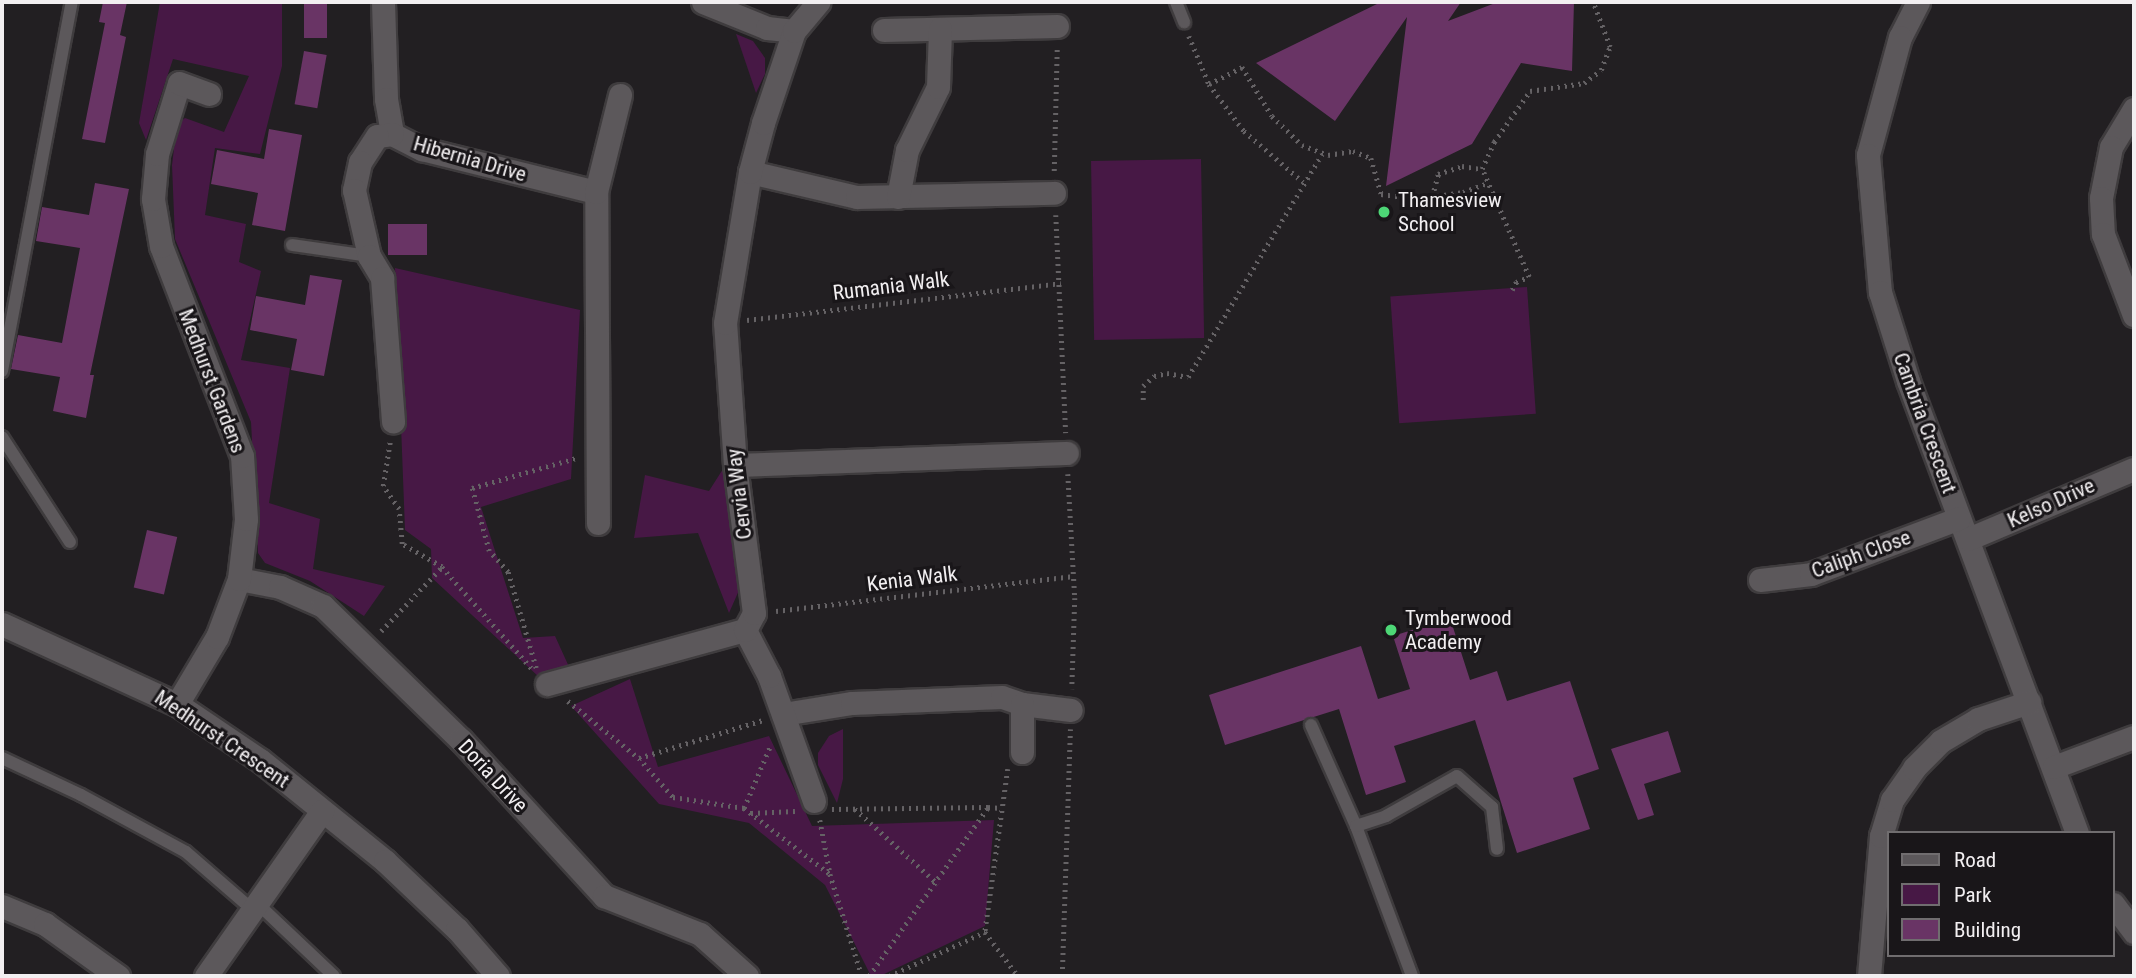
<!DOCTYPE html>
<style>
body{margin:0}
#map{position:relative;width:2136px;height:978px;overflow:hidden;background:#221f22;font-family:"Roboto Condensed",sans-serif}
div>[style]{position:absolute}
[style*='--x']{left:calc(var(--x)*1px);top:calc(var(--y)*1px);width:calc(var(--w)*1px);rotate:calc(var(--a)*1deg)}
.green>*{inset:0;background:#471845;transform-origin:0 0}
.building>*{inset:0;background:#693465;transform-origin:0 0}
.path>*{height:4.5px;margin-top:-2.25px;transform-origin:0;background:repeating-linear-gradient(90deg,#656265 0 2px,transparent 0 7px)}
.roads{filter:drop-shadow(2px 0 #3f3c3e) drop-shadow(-2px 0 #3f3c3e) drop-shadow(0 2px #3f3c3e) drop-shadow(0 -2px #3f3c3e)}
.lane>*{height:12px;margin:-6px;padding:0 6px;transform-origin:6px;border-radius:6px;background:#5c585b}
.street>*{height:23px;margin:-11.5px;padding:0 11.5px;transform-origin:11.5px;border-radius:11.5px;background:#5c585b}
.dots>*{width:19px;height:19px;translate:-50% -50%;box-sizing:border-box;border:4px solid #191619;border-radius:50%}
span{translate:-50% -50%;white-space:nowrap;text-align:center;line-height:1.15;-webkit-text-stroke:6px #191619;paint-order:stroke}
.street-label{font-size:21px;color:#f2eff1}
.poi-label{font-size:21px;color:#f2eff1}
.left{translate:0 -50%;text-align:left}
.frame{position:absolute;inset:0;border:4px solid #f2eff1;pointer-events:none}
.legend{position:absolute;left:1887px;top:831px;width:228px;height:126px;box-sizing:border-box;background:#191619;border:2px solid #706d6f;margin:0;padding:9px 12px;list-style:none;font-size:21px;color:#f2eff1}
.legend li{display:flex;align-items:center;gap:14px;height:35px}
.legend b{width:35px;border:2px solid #706d6f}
</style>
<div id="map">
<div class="green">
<div style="clip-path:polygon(160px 2px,282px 2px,282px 66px,260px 154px,215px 148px,205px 215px,246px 224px,239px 262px,261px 271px,241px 360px,290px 368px,269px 503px,320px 519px,313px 569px,385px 586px,364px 616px,310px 581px,265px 563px,258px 553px,251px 422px,175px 239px,172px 165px,177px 124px,185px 118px,224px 132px,249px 76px,173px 59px,146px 140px,139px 123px)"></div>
<div style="clip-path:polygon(736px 34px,753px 41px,765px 58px,765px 74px,756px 93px)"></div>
<div style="left:1201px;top:159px;width:179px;height:110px;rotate:89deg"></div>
<div style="clip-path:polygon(395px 268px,580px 310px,571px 479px,481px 507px,523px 638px,555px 636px,570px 669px,539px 677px,432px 578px,431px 549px,405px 530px)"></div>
<div style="left:1527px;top:287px;width:127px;height:137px;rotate:86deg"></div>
<div style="clip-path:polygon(723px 469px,740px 588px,729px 613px,698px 533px,634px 538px,645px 475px,709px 491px)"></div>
<div style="clip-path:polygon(630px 679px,658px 767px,769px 736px,812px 826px,994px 820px,985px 926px,880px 976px,871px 976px,825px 885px,749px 823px,659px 804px,571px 706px)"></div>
<div style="clip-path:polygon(843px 729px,843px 779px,837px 803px,818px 765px,818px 753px,829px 736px)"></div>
</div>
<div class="building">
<div style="clip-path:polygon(103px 2px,127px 2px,120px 35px,126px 37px,105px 143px,82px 139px,105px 23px,99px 22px)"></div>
<div style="left:304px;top:2px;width:23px;height:36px"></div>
<div style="clip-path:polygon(1381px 2px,1461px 2px,1448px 21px,1498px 2px,1574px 2px,1572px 71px,1521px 63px,1472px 144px,1386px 186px,1407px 17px,1335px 121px,1256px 63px)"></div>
<div style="left:304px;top:51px;width:23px;height:54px;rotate:10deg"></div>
<div style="clip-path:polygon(269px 129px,302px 135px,285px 231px,252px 225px,258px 193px,211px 184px,217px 150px,264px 159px)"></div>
<div style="clip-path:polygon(95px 183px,129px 189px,90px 375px,94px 375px,86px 418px,53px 411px,60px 377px,11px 369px,18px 335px,62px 343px,80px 248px,36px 241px,42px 207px,89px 215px)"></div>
<div style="left:388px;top:224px;width:39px;height:31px"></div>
<div style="clip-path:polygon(310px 275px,342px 280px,324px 376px,291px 370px,297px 339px,250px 330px,256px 296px,305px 305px)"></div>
<div style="left:147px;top:530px;width:31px;height:59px;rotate:13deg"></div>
<div style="clip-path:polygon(1450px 618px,1470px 680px,1497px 671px,1507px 701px,1570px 681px,1599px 769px,1573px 778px,1590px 829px,1517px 853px,1475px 720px,1394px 746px,1406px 782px,1366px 795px,1339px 709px,1225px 745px,1209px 695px,1361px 646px,1378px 699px,1410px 689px,1393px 636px)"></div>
<div style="clip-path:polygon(1668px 731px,1681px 772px,1644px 784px,1654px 815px,1638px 820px,1611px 749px)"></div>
</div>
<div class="path">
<div style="--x:1189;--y:36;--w:52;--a:67.4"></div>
<div style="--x:1209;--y:84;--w:59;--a:53.3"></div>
<div style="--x:1244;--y:131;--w:78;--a:40.8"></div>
<div style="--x:1209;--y:84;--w:37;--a:-27"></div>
<div style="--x:1242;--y:67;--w:57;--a:58.5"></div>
<div style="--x:1272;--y:116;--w:42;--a:44"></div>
<div style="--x:1302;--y:145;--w:28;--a:21"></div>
<div style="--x:1328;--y:155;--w:25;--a:-9"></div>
<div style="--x:1353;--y:151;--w:19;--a:21"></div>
<div style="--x:1371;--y:158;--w:37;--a:74"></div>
<div style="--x:1381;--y:194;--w:36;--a:8"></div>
<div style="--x:1417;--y:199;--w:47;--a:-8.7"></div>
<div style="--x:1463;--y:192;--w:27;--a:-20"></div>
<div style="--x:1054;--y:171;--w:124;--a:-88.6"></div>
<div style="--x:1432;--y:197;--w:24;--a:-75"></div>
<div style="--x:1438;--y:174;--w:25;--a:-18"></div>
<div style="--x:1462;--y:166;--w:20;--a:9"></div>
<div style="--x:1056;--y:215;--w:218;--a:87.4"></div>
<div style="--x:1512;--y:290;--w:9;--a:-63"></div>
<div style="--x:1516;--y:282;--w:14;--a:-21"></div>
<div style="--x:1529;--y:277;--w:118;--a:-113.5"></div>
<div style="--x:1482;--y:169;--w:30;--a:-66"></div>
<div style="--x:1494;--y:142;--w:62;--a:-54.8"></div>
<div style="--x:1530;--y:91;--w:55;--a:-8.4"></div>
<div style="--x:1584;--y:83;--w:21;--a:-37"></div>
<div style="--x:1601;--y:70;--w:25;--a:-69"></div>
<div style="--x:1610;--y:47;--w:48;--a:-110.7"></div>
<div style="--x:747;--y:320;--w:316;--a:-6.7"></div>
<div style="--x:1143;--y:400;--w:14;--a:-90"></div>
<div style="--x:1143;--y:386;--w:15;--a:-42"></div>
<div style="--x:1154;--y:376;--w:13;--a:-13"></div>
<div style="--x:1167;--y:373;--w:21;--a:11"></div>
<div style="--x:1188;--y:377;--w:260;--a:-59"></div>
<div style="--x:1068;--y:474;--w:124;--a:86.8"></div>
<div style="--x:1075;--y:598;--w:91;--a:91.9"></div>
<div style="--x:442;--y:567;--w:137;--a:48.5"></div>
<div style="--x:776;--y:611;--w:300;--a:-6.7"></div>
<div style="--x:381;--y:631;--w:88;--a:-46.4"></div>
<div style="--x:442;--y:567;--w:46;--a:-150.1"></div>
<div style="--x:402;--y:544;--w:35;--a:-95"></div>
<div style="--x:399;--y:509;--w:28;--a:-125"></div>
<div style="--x:383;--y:486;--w:45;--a:-81"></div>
<div style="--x:536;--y:668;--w:100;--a:-106.3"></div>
<div style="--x:508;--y:572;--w:28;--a:-132"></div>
<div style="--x:489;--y:551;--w:65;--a:-105.1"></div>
<div style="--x:472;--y:488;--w:108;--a:-16.1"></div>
<div style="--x:568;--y:701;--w:91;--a:38.8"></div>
<div style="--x:639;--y:758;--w:52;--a:48.9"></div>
<div style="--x:673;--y:797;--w:72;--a:8.8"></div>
<div style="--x:744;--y:808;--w:108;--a:37.5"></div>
<div style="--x:830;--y:874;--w:107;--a:72.6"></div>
<div style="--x:639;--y:758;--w:130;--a:-17"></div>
<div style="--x:1008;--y:769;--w:165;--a:98"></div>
<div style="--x:985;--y:932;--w:55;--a:53.1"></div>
<div style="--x:744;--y:808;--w:69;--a:-67.1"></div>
<div style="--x:832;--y:809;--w:156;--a:-0.7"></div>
<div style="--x:855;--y:809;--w:112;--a:42.1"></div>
<div style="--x:751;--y:813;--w:44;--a:-2.6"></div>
<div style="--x:820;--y:820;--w:54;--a:79.3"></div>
<div style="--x:869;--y:976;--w:207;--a:-54.8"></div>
<div style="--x:988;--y:807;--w:13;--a:4"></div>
<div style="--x:889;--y:976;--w:106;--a:-24.6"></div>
<div style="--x:1062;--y:976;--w:247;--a:-88.1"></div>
</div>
<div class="roads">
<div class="lane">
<div style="--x:1176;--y:2;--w:22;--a:68"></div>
<div style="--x:292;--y:245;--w:78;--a:8.1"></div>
<div style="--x:2;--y:371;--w:376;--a:-79.3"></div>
<div style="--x:2;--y:437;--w:125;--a:57.1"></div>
<div style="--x:1311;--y:725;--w:111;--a:66"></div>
<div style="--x:1356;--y:826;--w:160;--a:69.5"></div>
<div style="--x:2;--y:758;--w:87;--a:25.1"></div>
<div style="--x:81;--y:795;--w:119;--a:28.5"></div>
<div style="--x:186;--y:852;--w:90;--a:40.9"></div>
<div style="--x:1356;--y:826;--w:32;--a:-18"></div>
<div style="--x:1386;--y:816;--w:81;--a:-29.4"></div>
<div style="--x:1457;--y:776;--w:47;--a:41.5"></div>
<div style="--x:1492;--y:807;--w:42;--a:83.2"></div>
<div style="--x:259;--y:905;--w:103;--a:43.4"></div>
</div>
<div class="street">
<div style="--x:383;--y:2;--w:97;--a:88.2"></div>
<div style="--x:386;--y:99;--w:36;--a:80"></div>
<div style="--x:392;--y:134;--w:34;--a:27"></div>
<div style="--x:422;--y:149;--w:179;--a:13.9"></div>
<div style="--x:703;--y:2;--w:69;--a:22.1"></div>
<div style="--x:767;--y:28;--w:27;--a:6"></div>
<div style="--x:1918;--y:2;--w:39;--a:117"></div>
<div style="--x:1900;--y:37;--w:122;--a:105.2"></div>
<div style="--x:1868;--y:155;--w:138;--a:85"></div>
<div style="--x:1880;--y:292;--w:93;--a:72.5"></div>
<div style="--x:1908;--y:381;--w:483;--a:69.5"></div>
<div style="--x:884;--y:30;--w:173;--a:-1.3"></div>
<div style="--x:2134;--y:109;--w:44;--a:121.2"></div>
<div style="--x:2111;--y:147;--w:52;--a:101.1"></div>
<div style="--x:2101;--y:198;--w:36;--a:87"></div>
<div style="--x:2103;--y:234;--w:87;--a:69.1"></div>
<div style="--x:392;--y:134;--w:15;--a:172"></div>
<div style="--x:377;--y:136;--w:31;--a:123"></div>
<div style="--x:360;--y:162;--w:29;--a:102"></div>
<div style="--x:354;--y:190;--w:68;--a:77.2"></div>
<div style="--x:369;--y:256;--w:26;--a:59"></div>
<div style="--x:382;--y:278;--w:144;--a:85.6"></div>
<div style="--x:750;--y:172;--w:110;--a:13.2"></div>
<div style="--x:857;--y:197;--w:197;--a:-1.2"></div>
<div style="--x:898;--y:197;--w:48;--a:-79.2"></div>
<div style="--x:907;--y:150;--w:70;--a:-63.8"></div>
<div style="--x:938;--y:87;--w:58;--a:-88"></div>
<div style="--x:735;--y:465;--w:332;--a:-2.1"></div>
<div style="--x:598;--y:523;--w:331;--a:-90.3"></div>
<div style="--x:596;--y:192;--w:100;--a:-76.1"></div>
<div style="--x:1968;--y:539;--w:180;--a:-22.9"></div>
<div style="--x:239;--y:579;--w:42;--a:11"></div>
<div style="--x:280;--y:587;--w:47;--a:23.8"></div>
<div style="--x:323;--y:606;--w:192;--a:44.2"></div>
<div style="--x:461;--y:740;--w:212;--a:47.5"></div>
<div style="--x:604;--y:896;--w:103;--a:21.6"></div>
<div style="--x:700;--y:934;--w:63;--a:41.8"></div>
<div style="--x:1760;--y:580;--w:51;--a:-6.7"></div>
<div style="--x:1811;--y:574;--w:158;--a:-20.7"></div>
<div style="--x:2;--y:624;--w:192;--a:24.6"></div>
<div style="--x:177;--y:704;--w:100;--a:34"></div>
<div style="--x:260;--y:760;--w:161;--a:38.9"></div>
<div style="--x:385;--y:861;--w:99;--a:43.4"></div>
<div style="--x:457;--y:929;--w:62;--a:48.9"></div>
<div style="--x:547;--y:684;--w:205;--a:-15.3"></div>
<div style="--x:177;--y:704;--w:78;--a:-59.2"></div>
<div style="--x:217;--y:637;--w:62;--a:-69.2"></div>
<div style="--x:239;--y:579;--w:60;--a:-83.3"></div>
<div style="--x:246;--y:519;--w:63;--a:-93.6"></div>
<div style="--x:242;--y:456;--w:225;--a:-111.1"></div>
<div style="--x:161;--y:246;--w:48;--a:-99.7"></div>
<div style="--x:153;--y:199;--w:45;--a:-84.9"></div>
<div style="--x:157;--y:154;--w:74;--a:-72.8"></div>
<div style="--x:179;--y:83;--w:32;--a:20"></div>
<div style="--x:1022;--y:704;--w:49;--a:7"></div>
<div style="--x:783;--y:714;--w:70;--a:-9.1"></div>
<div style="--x:852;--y:703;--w:150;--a:-2.3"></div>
<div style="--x:1002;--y:697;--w:21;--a:19"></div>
<div style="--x:1022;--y:704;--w:48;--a:90"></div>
<div style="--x:2054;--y:767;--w:85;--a:-20.6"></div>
<div style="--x:814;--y:801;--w:133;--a:-109.8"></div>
<div style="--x:769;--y:676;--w:52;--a:-117.6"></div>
<div style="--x:745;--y:630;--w:19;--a:-62"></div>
<div style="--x:754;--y:613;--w:149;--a:-97.3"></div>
<div style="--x:735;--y:465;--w:142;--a:-94"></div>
<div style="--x:725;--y:323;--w:153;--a:-80.6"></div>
<div style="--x:750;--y:172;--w:51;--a:-75.1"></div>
<div style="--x:763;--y:123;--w:97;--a:-71.4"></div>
<div style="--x:794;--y:31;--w:38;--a:-50"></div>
<div style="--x:2113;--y:904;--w:35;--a:53"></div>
<div style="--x:2;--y:906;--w:47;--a:22.7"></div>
<div style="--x:45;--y:924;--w:90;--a:35.5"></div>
<div style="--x:206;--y:976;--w:202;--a:-54.9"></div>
<div style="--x:1869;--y:976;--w:141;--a:-85.1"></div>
<div style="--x:1881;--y:836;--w:38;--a:-73"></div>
<div style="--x:1892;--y:800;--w:39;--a:-55"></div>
<div style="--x:1914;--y:768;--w:38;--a:-45"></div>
<div style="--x:1941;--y:741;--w:43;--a:-30.7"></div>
<div style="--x:1978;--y:719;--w:54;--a:-18.4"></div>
</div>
</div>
<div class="dots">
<div style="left:1384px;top:212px;background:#4dd676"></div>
<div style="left:1391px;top:630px;background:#4dd676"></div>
</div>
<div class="street-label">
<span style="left:470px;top:159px;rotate:16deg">Hibernia Drive</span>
<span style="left:891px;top:286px;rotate:-7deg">Rumania Walk</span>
<span style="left:212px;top:381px;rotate:69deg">Medhurst Gardens</span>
<span style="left:1925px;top:423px;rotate:70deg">Cambria Crescent</span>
<span style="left:739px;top:494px;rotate:-97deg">Cervia Way</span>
<span style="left:2051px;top:503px;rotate:-24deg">Kelso Drive</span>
<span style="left:1861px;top:554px;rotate:-20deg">Caliph Close</span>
<span style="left:912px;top:579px;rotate:-7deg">Kenia Walk</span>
<span style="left:222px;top:739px;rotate:34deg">Medhurst Crescent</span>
<span style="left:493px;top:776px;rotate:47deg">Doria Drive</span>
</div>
<div class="poi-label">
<span class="left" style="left:1398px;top:212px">Thamesview<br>School</span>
<span class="left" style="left:1405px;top:630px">Tymberwood<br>Academy</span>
</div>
<div class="frame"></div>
<ul class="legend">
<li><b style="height:9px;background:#5c585b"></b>Road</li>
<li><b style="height:19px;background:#471845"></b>Park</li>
<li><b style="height:19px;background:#693465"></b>Building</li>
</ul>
</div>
